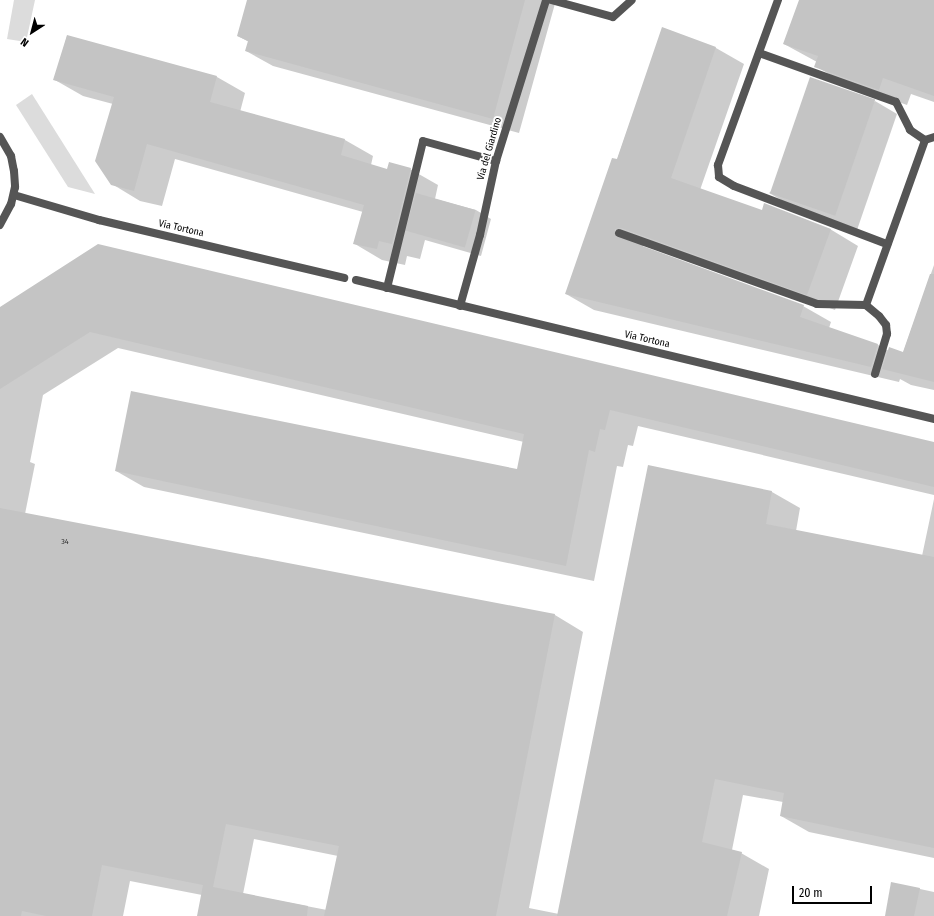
<!DOCTYPE html>
<style>
body{margin:0}
#map{position:relative;width:934px;height:916px;overflow:hidden;background:#fff;font-family:"Fira Sans Condensed",sans-serif}
div>[style]{position:absolute}
[style*='--x']{left:calc(var(--x)*1px);top:calc(var(--y)*1px);width:calc(var(--w)*1px);rotate:calc(var(--a)*1deg)}
.green>*{inset:0;background:#dcdcdc}
.shadow>*{inset:0;background:#0003}
.building>*{inset:0;background:#c4c4c4;transform-origin:0 0}
.lane>*{height:8px;margin:-4px;padding:0 4px;transform-origin:4px;border-radius:4px;background:#555}
.street>*{height:8px;margin:-4px;padding:0 4px;transform-origin:4px;border-radius:4px;background:#555}
span{translate:-50% -50%;white-space:nowrap;text-align:center;line-height:1.15;-webkit-text-stroke:4px #fff;paint-order:stroke}
.number-label{font-size:8px;color:#313131}
.number-label span{-webkit-text-stroke-width:0}
.street-label{font-size:10px;color:#000}
.north{position:absolute;left:12px;top:12px;width:40px;height:40px;-webkit-text-stroke:3px #fff;paint-order:stroke;rotate:216deg;font-size:11px;font-weight:700;line-height:16px;text-align:center;color:#000}
.north::after{content:'';display:block;margin:auto;width:14px;height:18px;background:#000;clip-path:polygon(50% 0,100% 100%,50% 72%,0 100%)}
.scale{position:absolute;left:792px;top:886px;width:80px;height:18px;box-sizing:border-box;border:2px solid #000;border-top:0;padding-left:5px;font-size:12px;line-height:14px;white-space:nowrap;color:#000;-webkit-text-stroke:3px #fff;paint-order:stroke}
</style>
<div id="map">
<div class="green">
<div style="clip-path:polygon(14px 0,35px 0,26px 42px,7px 39px)"></div>
<div style="clip-path:polygon(32px 94px,95px 194px,68px 187px,16px 105px)"></div>
</div>
<div class="shadow">
<div style="clip-path:polygon(248px 0,556px 0,519px 133px,273px 66px,246px 51px,249px 42px,238px 36px)"></div>
<div style="clip-path:polygon(800px 0,934px 0,934px 102px,911px 94px,907px 105px,843px 82px,815px 66px,817px 62px,784px 44px)"></div>
<div style="clip-path:polygon(663px 28px,716px 48px,744px 64px,700px 190px,762px 212px,830px 229px,858px 246px,835px 310px,650px 243px,644px 244px,642px 248px,803px 306px,831px 322px,829px 328px,878px 345px,889px 351px,903px 353px,934px 265px,934px 390px,911px 385px,900px 379px,899px 382px,594px 310px,566px 294px,617px 160px)"></div>
<div style="clip-path:polygon(67px 36px,217px 77px,245px 93px,240px 112px,345px 140px,373px 156px,371px 165px,388px 170px,410px 169px,438px 185px,435px 199px,476px 210px,491px 219px,481px 256px,425px 240px,420px 259px,407px 256px,405px 265px,382px 260px,355px 244px,363px 212px,175px 159px,162px 206px,140px 201px,112px 184px,113px 104px,83px 96px,55px 80px)"></div>
<div style="clip-path:polygon(875px 101px,897px 114px,857px 230px,792px 206px,769px 193px)"></div>
<div style="clip-path:polygon(evenodd,0 308px,934px 443px,934px 495px,638px 426px,633px 446px,628px 445px,623px 467px,617px 466px,594px 581px,144px 487px,116px 471px,518px 470px,524px 442px,118px 348px,43px 395px,30px 462px,35px 464px,25px 514px,555px 615px,583px 632px,529px 908px,559px 914px,649px 466px,772px 492px,800px 508px,796px 531px,922px 556px,934px 499px,934px 858px,809px 832px,781px 816px,783px 802px,743px 795px,732px 850px,741px 853px,769px 869px,759px 916px,198px 916px,202px 895px,130px 881px,123px 916px,0 916px,0 308px,254px 839px,338px 856px,327px 910px,243px 894px,254px 839px)"></div>
<div style="clip-path:polygon(892px 883px,934px 892px,934px 916px,886px 916px)"></div>
</div>
<div class="building">
<div style="clip-path:polygon(247px 0,525px 0,493px 119px,245px 51px,248px 41px,237px 36px)"></div>
<div style="clip-path:polygon(799px 0,934px 0,934px 96px,883px 78px,879px 90px,814px 67px,818px 56px,783px 44px)"></div>
<div style="clip-path:polygon(662px 27px,716px 47px,671px 178px,762px 210px,764px 203px,831px 229px,807px 295px,621px 228px,615px 229px,615px 236px,804px 305px,800px 317px,878px 344px,871px 367px,565px 294px,612px 158px,617px 159px)"></div>
<div style="clip-path:polygon(67px 35px,217px 76px,210px 102px,345px 139px,341px 155px,387px 169px,389px 162px,411px 168px,392px 244px,379px 241px,377px 249px,353px 244px,364px 205px,147px 144px,134px 191px,111px 185px,95px 161px,114px 97px,53px 80px)"></div>
<div style="left:810px;top:77px;width:69px;height:123px;rotate:19deg"></div>
<div style="left:416px;top:193px;width:62px;height:39px;rotate:16deg"></div>
<div style="clip-path:polygon(98px 244px,934px 442px,934px 487px,610px 410px,605px 430px,600px 429px,595px 452px,589px 450px,566px 566px,115px 471px,131px 391px,517px 469px,524px 434px,90px 332px,0 389px,0 307px)"></div>
<div style="clip-path:polygon(930px 274px,934px 274px,934px 382px,882px 369px,889px 347px,903px 352px)"></div>
<div style="clip-path:polygon(648px 465px,772px 491px,766px 524px,934px 557px,934px 848px,780px 816px,784px 793px,715px 779px,702px 842px,742px 852px,727px 916px,557px 916px)"></div>
<div style="clip-path:polygon(0 508px,555px 614px,496px 916px,324px 916px,339px 846px,226px 824px,213px 887px,308px 906px,307px 916px,197px 916px,203px 885px,102px 865px,92px 916px,46px 916px,22px 911px,21px 916px,0 916px)"></div>
<div style="clip-path:polygon(891px 882px,920px 888px,914px 916px,885px 916px)"></div>
</div>
<div class="lane">
<div style="--x:551;--y:0;--w:64;--a:15.3"></div>
<div style="--x:613;--y:17;--w:25;--a:-42"></div>
<div style="--x:778;--y:0;--w:176;--a:110"></div>
<div style="--x:718;--y:165;--w:12;--a:85"></div>
<div style="--x:719;--y:177;--w:17;--a:31"></div>
<div style="--x:734;--y:186;--w:164;--a:20.8"></div>
<div style="--x:759;--y:53;--w:145;--a:19.7"></div>
<div style="--x:896;--y:102;--w:31;--a:63"></div>
<div style="--x:910;--y:130;--w:18;--a:34"></div>
<div style="--x:619;--y:233;--w:210;--a:19.7"></div>
<div style="--x:817;--y:304;--w:49;--a:1.2"></div>
<div style="--x:387;--y:288;--w:151;--a:-76.2"></div>
<div style="--x:423;--y:141;--w:76;--a:15.3"></div>
<div style="--x:460;--y:306;--w:74;--a:-74.3"></div>
<div style="--x:480;--y:235;--w:76;--a:-77.8"></div>
<div style="--x:496;--y:161;--w:169;--a:-72.7"></div>
<div style="--x:875;--y:374;--w:42;--a:-73.3"></div>
<div style="--x:887;--y:334;--w:9;--a:-96"></div>
<div style="--x:886;--y:325;--w:11;--a:-128"></div>
<div style="--x:879;--y:316;--w:17;--a:-140"></div>
<div style="--x:866;--y:305;--w:175;--a:-70.3"></div>
<div style="--x:925;--y:140;--w:9;--a:-18"></div>
</div>
<div class="street">
<div style="--x:0;--y:137;--w:22;--a:60"></div>
<div style="--x:11;--y:156;--w:15;--a:79"></div>
<div style="--x:14;--y:171;--w:16;--a:86"></div>
<div style="--x:15;--y:187;--w:17;--a:103"></div>
<div style="--x:11;--y:204;--w:24;--a:118"></div>
<div style="--x:14;--y:195;--w:89;--a:16.4"></div>
<div style="--x:99;--y:220;--w:252;--a:13.3"></div>
<div style="--x:356;--y:280;--w:594;--a:13.52"></div>
</div>
<div class="number-label">
<span style="left:65px;top:542px">34</span>
</div>
<div class="street-label">
<span style="left:490px;top:149px;rotate:-74deg">Via del Giardino</span>
<span style="left:181px;top:229px;rotate:13deg">Via Tortona</span>
<span style="left:647px;top:340px;rotate:13deg">Via Tortona</span>
</div>
<div class="north">N</div>
<div class="scale">20 m</div>
</div>
